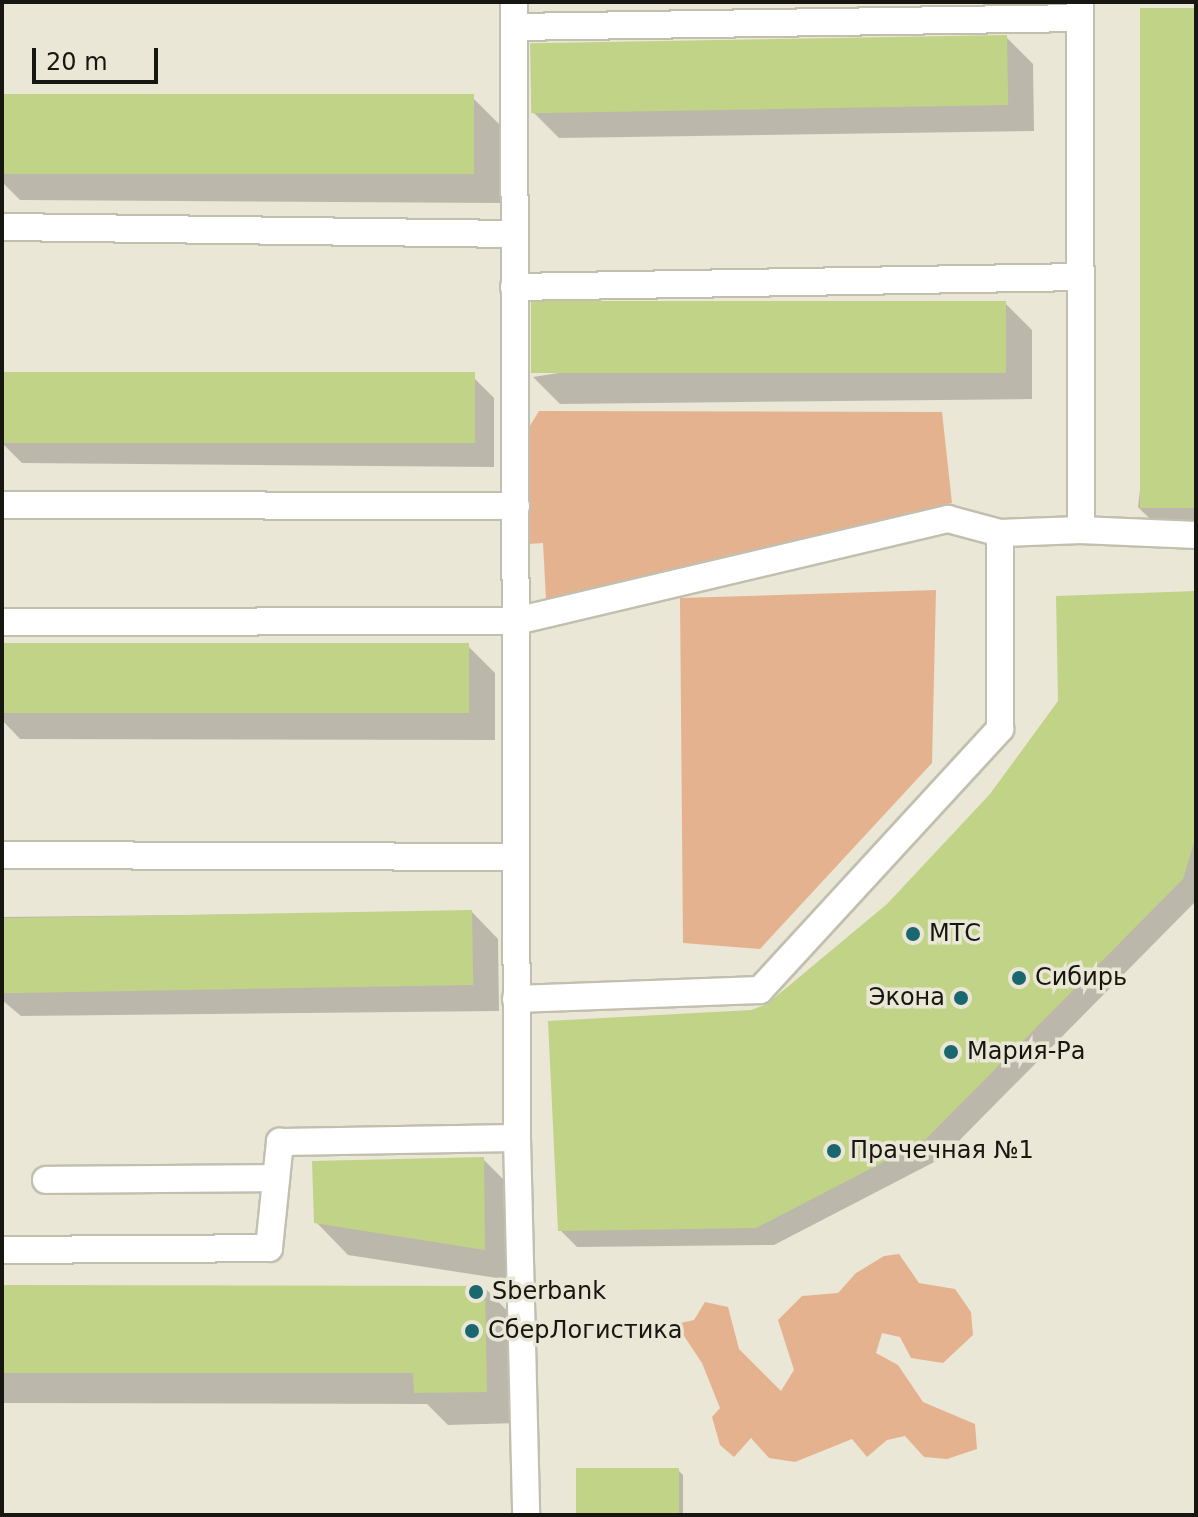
<!DOCTYPE html>
<meta charset="utf-8">
<style>
body{margin:0}
#map{position:relative;width:1198px;height:1517px;overflow:hidden;background:#eae7d6;font-family:"DejaVu Sans",sans-serif}
div>[style]{position:absolute}
[style*='--x']{left:calc(var(--x)*1px);top:calc(var(--y)*1px);width:calc(var(--w)*1px);rotate:calc(var(--a)*1deg)}
.green>*{inset:0;background:#e5b28f}
.shadow>*{inset:0;background:#0003}
.building>*{inset:0;background:#c0d386;transform-origin:0 0}
.roads{filter:drop-shadow(2px 0 #c2bfae) drop-shadow(-2px 0 #c2bfae) drop-shadow(0 2px #c2bfae) drop-shadow(0 -2px #c2bfae)}
.lane>*{height:26px;margin:-13px;padding:0 13px;transform-origin:13px;border-radius:13px;background:#fff}
.dots>*{width:22px;height:22px;translate:-50% -50%;box-sizing:border-box;border:4px solid #eae7d6;border-radius:50%}
span{translate:-50% -50%;white-space:nowrap;text-align:center;line-height:1.15;-webkit-text-stroke:7px #eae7d6;paint-order:stroke}
.poi-label{font-size:24px;color:#171610}
.left{translate:0 -50%;text-align:left}
.right{translate:-100% -50%;text-align:right}
.frame{position:absolute;inset:0;border:4px solid #171610;pointer-events:none}
.scale{position:absolute;left:32px;top:48px;width:126px;height:36px;box-sizing:border-box;border:4px solid #171610;border-top:0;padding-left:10px;font-size:24px;line-height:28px;white-space:nowrap;color:#171610;-webkit-text-stroke:6px #eae7d6;paint-order:stroke}
</style>
<div id="map">
<div class="green">
<div style="clip-path:polygon(539px 411px,942px 412px,952px 503px,546px 599px,543px 543px,528px 544px,528px 429px)"></div>
<div style="clip-path:polygon(936px 590px,932px 763px,760px 949px,683px 943px,680px 598px)"></div>
<div style="clip-path:polygon(899px 1254px,919px 1283px,955px 1289px,971px 1312px,973px 1335px,943px 1363px,911px 1358px,900px 1337px,882px 1333px,876px 1353px,898px 1365px,923px 1402px,975px 1424px,977px 1449px,947px 1459px,924px 1457px,905px 1436px,887px 1440px,867px 1457px,852px 1439px,795px 1462px,769px 1458px,751px 1438px,734px 1457px,720px 1445px,712px 1417px,720px 1408px,702px 1363px,676px 1324px,694px 1320px,705px 1302px,728px 1307px,739px 1349px,781px 1391px,794px 1370px,778px 1320px,802px 1296px,838px 1293px,856px 1273px,884px 1256px)"></div>
</div>
<div class="shadow">
<div style="clip-path:polygon(1196px 10px,1196px 533px,1164px 533px,1138px 507px)"></div>
<div style="clip-path:polygon(1006px 37px,1033px 64px,1034px 131px,559px 138px,532px 111px)"></div>
<div style="clip-path:polygon(2px 96px,473px 98px,500px 125px,500px 203px,20px 200px,2px 182px)"></div>
<div style="clip-path:polygon(1005px 303px,1032px 330px,1032px 399px,560px 404px,533px 377px)"></div>
<div style="clip-path:polygon(2px 374px,474px 378px,494px 398px,494px 467px,22px 463px,2px 443px)"></div>
<div style="clip-path:polygon(1196px 592px,1196px 901px,942px 1158px,774px 1245px,577px 1247px,560px 1230px,751px 1012px,772px 1003px,889px 906px)"></div>
<div style="clip-path:polygon(2px 645px,468px 646px,495px 673px,495px 740px,20px 739px,2px 720px)"></div>
<div style="clip-path:polygon(472px 912px,498px 939px,499px 1011px,21px 1016px,2px 1000px,2px 917px)"></div>
<div style="clip-path:polygon(483px 1159px,515px 1191px,516px 1281px,348px 1255px,316px 1222px)"></div>
<div style="clip-path:polygon(2px 1287px,485px 1288px,517px 1321px,518px 1423px,448px 1425px,427px 1404px,2px 1403px)"></div>
<div style="clip-path:polygon(678px 1470px,683px 1475px,683px 1515px,577px 1515px)"></div>
</div>
<div class="building">
<div style="left:1140px;top:8px;width:56px;height:500px"></div>
<div style="left:1007px;top:35px;width:70px;height:477px;rotate:89deg"></div>
<div style="left:2px;top:94px;width:472px;height:80px"></div>
<div style="left:1006px;top:301px;width:72px;height:475px;rotate:90deg"></div>
<div style="left:2px;top:372px;width:473px;height:71px"></div>
<div style="clip-path:polygon(1196px 591px,1196px 836px,1183px 879px,924px 1141px,756px 1228px,558px 1231px,548px 1021px,751px 1010px,767px 1004px,887px 904px,990px 794px,1058px 701px,1056px 596px)"></div>
<div style="left:2px;top:643px;width:467px;height:70px"></div>
<div style="left:472px;top:910px;width:75px;height:470px;rotate:89deg"></div>
<div style="clip-path:polygon(484px 1157px,485px 1250px,314px 1223px,312px 1161px)"></div>
<div style="clip-path:polygon(2px 1285px,485px 1286px,487px 1392px,414px 1393px,413px 1373px,2px 1373px)"></div>
<div style="left:576px;top:1468px;width:103px;height:47px"></div>
</div>
<div class="roads">
<div class="lane">
<div style="--x:514;--y:2;--w:1136;--a:89.85"></div>
<div style="--x:517;--y:1138;--w:377;--a:88.6"></div>
<div style="--x:1080;--y:2;--w:528;--a:89.89"></div>
<div style="--x:514;--y:27;--w:566;--a:-0.91"></div>
<div style="--x:6;--y:227;--w:508;--a:0.79"></div>
<div style="--x:514;--y:287;--w:566;--a:-1.01"></div>
<div style="--x:2;--y:505;--w:514;--a:0.11"></div>
<div style="--x:2;--y:622;--w:514;--a:-0.11"></div>
<div style="--x:516;--y:621;--w:444;--a:-13.3"></div>
<div style="--x:948;--y:519;--w:54;--a:15.1"></div>
<div style="--x:1000;--y:533;--w:81;--a:-2.1"></div>
<div style="--x:1081;--y:530;--w:115;--a:2.5"></div>
<div style="--x:2;--y:855;--w:514;--a:0.22"></div>
<div style="--x:516;--y:999;--w:244;--a:-2.1"></div>
<div style="--x:760;--y:990;--w:355;--a:-47.4"></div>
<div style="--x:1000;--y:729;--w:196;--a:-90"></div>
<div style="--x:46;--y:1180;--w:230;--a:-0.5"></div>
<div style="--x:2;--y:1250;--w:267;--a:-0.4"></div>
<div style="--x:269;--y:1248;--w:107;--a:-84.1"></div>
<div style="--x:280;--y:1142;--w:237;--a:-1"></div>
</div>
</div>
<div class="dots">
<div style="left:913px;top:934px;background:#1b676f"></div>
<div style="left:1019px;top:978px;background:#1b676f"></div>
<div style="left:961px;top:998px;background:#1b676f"></div>
<div style="left:951px;top:1052px;background:#1b676f"></div>
<div style="left:834px;top:1151px;background:#1b676f"></div>
<div style="left:476px;top:1292px;background:#1b676f"></div>
<div style="left:472px;top:1331px;background:#1b676f"></div>
</div>
<div class="poi-label">
<span class="left" style="left:929px;top:934px">МТС</span>
<span class="left" style="left:1035px;top:978px">Сибирь</span>
<span class="right" style="left:945px;top:998px">Экона</span>
<span class="left" style="left:967px;top:1052px">Мария-Ра</span>
<span class="left" style="left:850px;top:1151px">Прачечная №1</span>
<span class="left" style="left:492px;top:1292px">Sberbank</span>
<span class="left" style="left:488px;top:1331px">СберЛогистика</span>
</div>
<div class="frame"></div>
<div class="scale">20 m</div>
</div>
